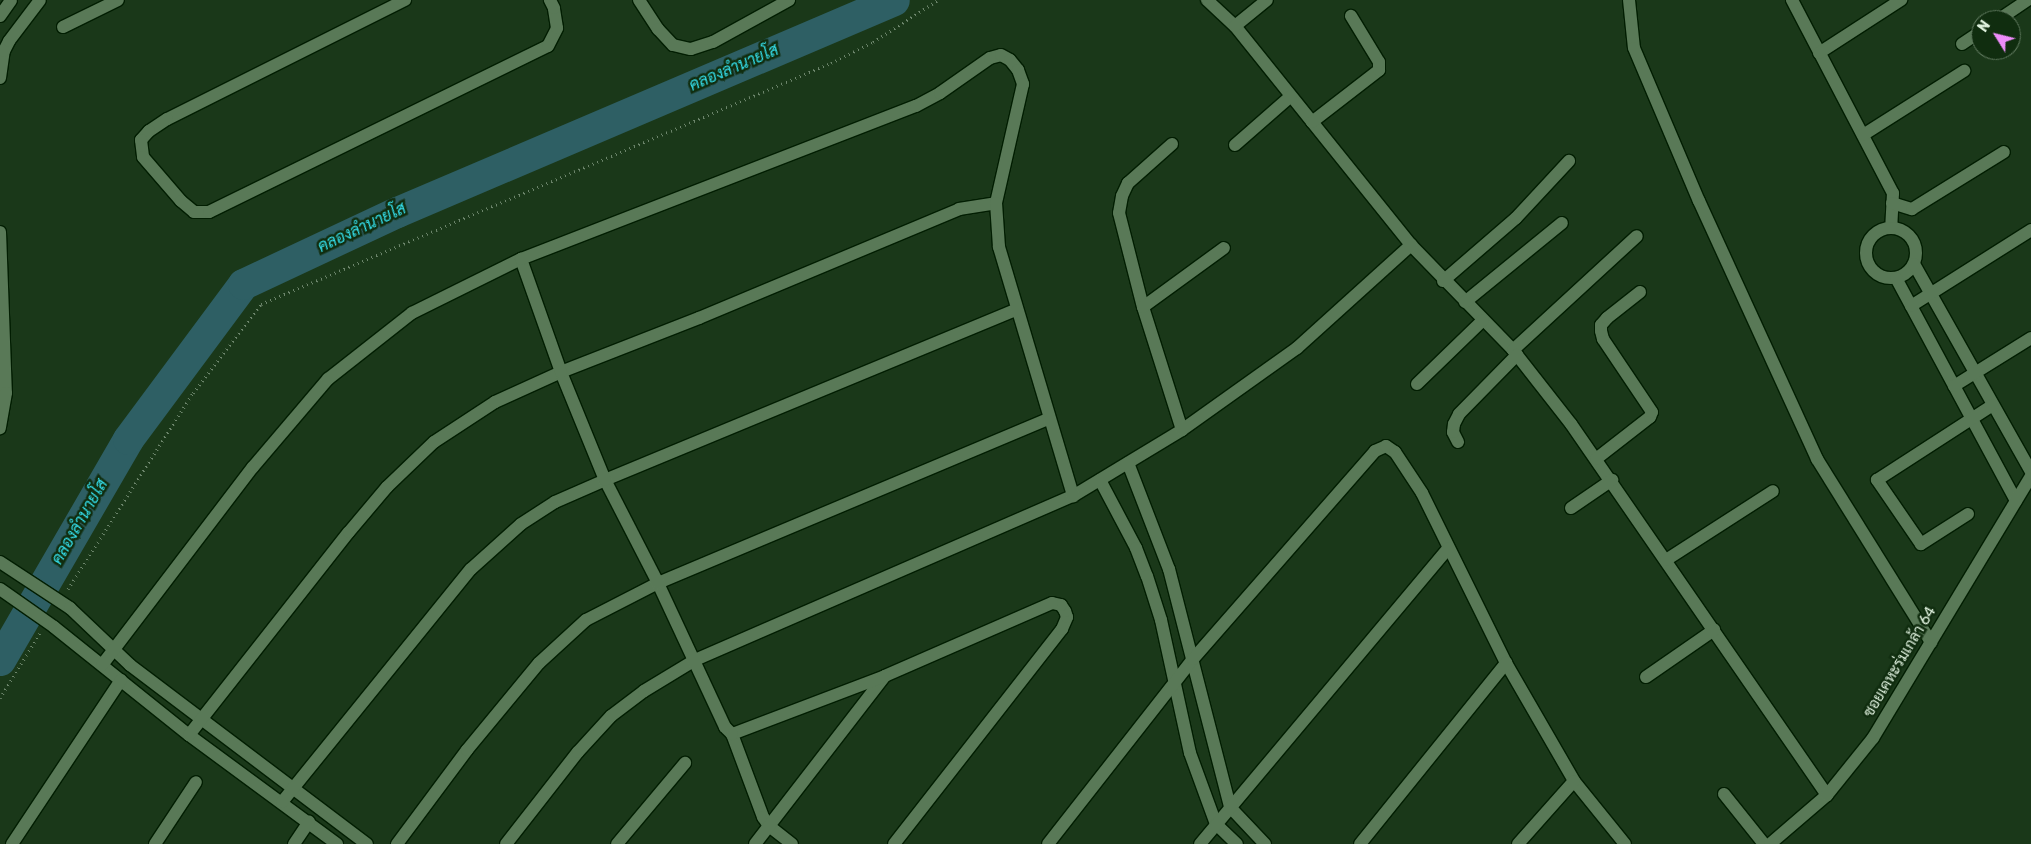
<!DOCTYPE html>
<meta charset="utf-8">
<style>
body{margin:0}
#map{position:relative;width:2031px;height:844px;overflow:hidden;background:#1a3819;font-family:Rubik,Sarabun,sans-serif}
div>[style]{position:absolute}
[style*='--x']{left:calc(var(--x)*1px);top:calc(var(--y)*1px);width:calc(var(--w)*1px);rotate:calc(var(--a)*1deg)}
.river>*{height:31px;margin:-15.5px;padding:0 15.5px;transform-origin:15.5px;border-radius:15.5px;background:#2e5f64}
.path>*{height:3px;margin-top:-1.5px;transform-origin:0;background:repeating-linear-gradient(90deg,#6c856b 0 1px,transparent 0 5px)}
.roads{filter:drop-shadow(1px 0 #021e02) drop-shadow(-1px 0 #021e02) drop-shadow(0 1px #021e02) drop-shadow(0 -1px #021e02)}
.minor>*{height:12px;margin:-6px;padding:0 6px;transform-origin:6px;border-radius:6px;background:#597957}
.minor>.ring{margin:-6px;padding:0;box-sizing:content-box;background:none;border:12px solid #597957;border-radius:50%}
span{translate:-50% -50%;white-space:nowrap;text-align:center;line-height:1.15;-webkit-text-stroke:5px #102d0f;paint-order:stroke}
.street-label{font-size:15px;color:#def0dd}
.water-label{font-size:16px;color:#35dfec;font-style:italic}
.north{position:absolute;left:1971px;top:10px;width:50px;height:50px;box-sizing:border-box;background:#102d0f;border:1px solid #627b61;border-radius:50%;rotate:306deg;font-size:14px;font-weight:700;line-height:20px;text-align:center;color:#def0dd}
.north::after{content:'';display:block;margin:auto;width:18px;height:22px;background:#ed8cf9;clip-path:polygon(50% 0,100% 100%,50% 72%,0 100%)}
</style>
<div id="map">
<div class="river">
<div style="--x:0;--y:660;--w:255;--a:-59.9"></div>
<div style="--x:128;--y:439;--w:193;--a:-53.4"></div>
<div style="--x:243;--y:284;--w:170;--a:-25.1"></div>
<div style="--x:397;--y:212;--w:540;--a:-23.1"></div>
</div>
<div class="path">
<div style="--x:68;--y:589;--w:232;--a:-57.5"></div>
<div style="--x:193;--y:393;--w:112;--a:-52.6"></div>
<div style="--x:261;--y:304;--w:619;--a:-22.92"></div>
<div style="--x:831;--y:63;--w:47;--a:-26.6"></div>
<div style="--x:873;--y:42;--w:77;--a:-32.9"></div>
<div style="--x:0;--y:698;--w:76;--a:-58.4"></div>
</div>
<div class="roads">
<div class="minor">
<div style="--x:405;--y:0;--w:266;--a:153.4"></div>
<div style="--x:167;--y:119;--w:22;--a:146"></div>
<div style="--x:149;--y:131;--w:12;--a:132"></div>
<div style="--x:141;--y:140;--w:17;--a:83"></div>
<div style="--x:143;--y:157;--w:58;--a:49.2"></div>
<div style="--x:181;--y:201;--w:17;--a:40"></div>
<div style="--x:194;--y:212;--w:15;--a:0"></div>
<div style="--x:209;--y:212;--w:377;--a:-26.1"></div>
<div style="--x:548;--y:46;--w:20;--a:-63"></div>
<div style="--x:557;--y:28;--w:20;--a:-99"></div>
<div style="--x:554;--y:8;--w:9;--a:-117"></div>
<div style="--x:639;--y:0;--w:35;--a:57"></div>
<div style="--x:658;--y:29;--w:22;--a:47"></div>
<div style="--x:673;--y:45;--w:18;--a:13"></div>
<div style="--x:691;--y:49;--w:23;--a:-18"></div>
<div style="--x:713;--y:42;--w:87;--a:-28.9"></div>
<div style="--x:1207;--y:0;--w:38;--a:43"></div>
<div style="--x:1235;--y:26;--w:281;--a:51.2"></div>
<div style="--x:1411;--y:245;--w:146;--a:45.8"></div>
<div style="--x:1513;--y:350;--w:94;--a:51.9"></div>
<div style="--x:1571;--y:424;--w:451;--a:55.4"></div>
<div style="--x:1629;--y:0;--w:48;--a:84.1"></div>
<div style="--x:1634;--y:48;--w:166;--a:67"></div>
<div style="--x:1699;--y:201;--w:284;--a:65.4"></div>
<div style="--x:1817;--y:459;--w:216;--a:58.1"></div>
<div style="--x:1792;--y:0;--w:218;--a:62.4"></div>
<div style="--x:1893;--y:193;--w:35;--a:93"></div>
<div style="--x:0;--y:16;--w:19;--a:-55"></div>
<div style="--x:1998;--y:20;--w:36;--a:-34"></div>
<div style="--x:1235;--y:26;--w:41;--a:-39.1"></div>
<div style="--x:63;--y:27;--w:61;--a:-26.1"></div>
<div style="--x:1962;--y:44;--w:23;--a:-34"></div>
<div style="--x:1819;--y:53;--w:98;--a:-32.9"></div>
<div style="--x:0;--y:78;--w:27;--a:-82"></div>
<div style="--x:4;--y:51;--w:11;--a:-63"></div>
<div style="--x:9;--y:41;--w:51;--a:-52.9"></div>
<div style="--x:1312;--y:122;--w:85;--a:-37.8"></div>
<div style="--x:1379;--y:70;--w:8;--a:-90"></div>
<div style="--x:1379;--y:62;--w:54;--a:-121.3"></div>
<div style="--x:1863;--y:135;--w:120;--a:-32.4"></div>
<div style="--x:1172;--y:144;--w:59;--a:138.4"></div>
<div style="--x:1128;--y:183;--w:14;--a:115"></div>
<div style="--x:1122;--y:196;--w:17;--a:100"></div>
<div style="--x:1119;--y:213;--w:97;--a:75.7"></div>
<div style="--x:1143;--y:307;--w:129;--a:72.4"></div>
<div style="--x:1235;--y:145;--w:74;--a:-41.2"></div>
<div style="--x:1892;--y:203;--w:21;--a:17"></div>
<div style="--x:1912;--y:209;--w:108;--a:-31.8"></div>
<div class="ring" style="left:1866px;top:228px;width:38px;height:38px"></div>
<div style="--x:0;--y:232;--w:161;--a:87.9"></div>
<div style="--x:6;--y:393;--w:36;--a:100"></div>
<div style="--x:1914;--y:264;--w:239;--a:60.6"></div>
<div style="--x:1896;--y:278;--w:253;--a:61.7"></div>
<div style="--x:1443;--y:281;--w:96;--a:-40.8"></div>
<div style="--x:1516;--y:218;--w:78;--a:-47.1"></div>
<div style="--x:1465;--y:302;--w:125;--a:-39.2"></div>
<div style="--x:1911;--y:306;--w:142;--a:-32.3"></div>
<div style="--x:1143;--y:307;--w:100;--a:-36.1"></div>
<div style="--x:1513;--y:350;--w:168;--a:-42.6"></div>
<div style="--x:1417;--y:384;--w:92;--a:-44.1"></div>
<div style="--x:1954;--y:386;--w:91;--a:-31.9"></div>
<div style="--x:1458;--y:442;--w:11;--a:-117"></div>
<div style="--x:1453;--y:432;--w:8;--a:-83"></div>
<div style="--x:1454;--y:424;--w:11;--a:-63"></div>
<div style="--x:1459;--y:414;--w:83;--a:-45.5"></div>
<div style="--x:1596;--y:459;--w:68;--a:-37.9"></div>
<div style="--x:1650;--y:417;--w:5;--a:-68"></div>
<div style="--x:1652;--y:412;--w:88;--a:-123.9"></div>
<div style="--x:1603;--y:339;--w:8;--a:-104"></div>
<div style="--x:1601;--y:331;--w:6;--a:-90"></div>
<div style="--x:1601;--y:325;--w:9;--a:-49"></div>
<div style="--x:1607;--y:318;--w:42;--a:-38.2"></div>
<div style="--x:1128;--y:463;--w:114;--a:68.9"></div>
<div style="--x:1169;--y:569;--w:246;--a:75.6"></div>
<div style="--x:1230;--y:807;--w:51;--a:46.6"></div>
<div style="--x:1100;--y:480;--w:77;--a:62.1"></div>
<div style="--x:1136;--y:548;--w:30;--a:69"></div>
<div style="--x:1147;--y:576;--w:46;--a:72.3"></div>
<div style="--x:1161;--y:620;--w:136;--a:77.7"></div>
<div style="--x:1190;--y:753;--w:76;--a:69.9"></div>
<div style="--x:1216;--y:824;--w:29;--a:44"></div>
<div style="--x:1571;--y:508;--w:50;--a:-34.3"></div>
<div style="--x:1968;--y:514;--w:56;--a:147.4"></div>
<div style="--x:1921;--y:544;--w:78;--a:-124.5"></div>
<div style="--x:1877;--y:480;--w:138;--a:-32.9"></div>
<div style="--x:1666;--y:560;--w:127;--a:-32.8"></div>
<div style="--x:0;--y:562;--w:84;--a:33.3"></div>
<div style="--x:70;--y:608;--w:83;--a:43.5"></div>
<div style="--x:130;--y:665;--w:297;--a:37.1"></div>
<div style="--x:0;--y:589;--w:66;--a:35.1"></div>
<div style="--x:54;--y:627;--w:173;--a:38.7"></div>
<div style="--x:189;--y:735;--w:184;--a:36.4"></div>
<div style="--x:102;--y:665;--w:249;--a:-52.7"></div>
<div style="--x:253;--y:467;--w:116;--a:-49.6"></div>
<div style="--x:328;--y:379;--w:107;--a:-38.2"></div>
<div style="--x:412;--y:313;--w:122;--a:-26.4"></div>
<div style="--x:1646;--y:677;--w:83;--a:-34.7"></div>
<div style="--x:732;--y:734;--w:89;--a:69.5"></div>
<div style="--x:763;--y:817;--w:11;--a:56"></div>
<div style="--x:769;--y:826;--w:29;--a:38"></div>
<div style="--x:189;--y:735;--w:258;--a:-51.8"></div>
<div style="--x:349;--y:532;--w:59;--a:-49.8"></div>
<div style="--x:387;--y:487;--w:65;--a:-43.8"></div>
<div style="--x:434;--y:442;--w:73;--a:-33.3"></div>
<div style="--x:495;--y:402;--w:72;--a:-24.4"></div>
<div style="--x:561;--y:372;--w:148;--a:-21.4"></div>
<div style="--x:699;--y:318;--w:282;--a:-22.7"></div>
<div style="--x:959;--y:209;--w:37;--a:-9"></div>
<div style="--x:1724;--y:794;--w:64;--a:51.3"></div>
<div style="--x:282;--y:802;--w:300;--a:-51"></div>
<div style="--x:471;--y:569;--w:67;--a:-42"></div>
<div style="--x:521;--y:524;--w:40;--a:-32.9"></div>
<div style="--x:555;--y:502;--w:55;--a:-23.7"></div>
<div style="--x:605;--y:480;--w:445;--a:-22.5"></div>
<div style="--x:12;--y:844;--w:197;--a:-56.4"></div>
<div style="--x:155;--y:844;--w:74;--a:-56.5"></div>
<div style="--x:294;--y:844;--w:27;--a:-56"></div>
<div style="--x:397;--y:844;--w:117;--a:-53.3"></div>
<div style="--x:467;--y:750;--w:113;--a:-50.4"></div>
<div style="--x:539;--y:663;--w:64;--a:-42.5"></div>
<div style="--x:586;--y:620;--w:81;--a:-27.2"></div>
<div style="--x:658;--y:583;--w:423;--a:-22.8"></div>
<div style="--x:506;--y:844;--w:117;--a:-52"></div>
<div style="--x:578;--y:752;--w:49;--a:-47.5"></div>
<div style="--x:611;--y:716;--w:41;--a:-37.1"></div>
<div style="--x:644;--y:691;--w:60;--a:-31.3"></div>
<div style="--x:695;--y:660;--w:412;--a:-23.5"></div>
<div style="--x:1073;--y:496;--w:127;--a:-31.2"></div>
<div style="--x:1182;--y:430;--w:141;--a:-35.5"></div>
<div style="--x:1297;--y:348;--w:154;--a:-42.1"></div>
<div style="--x:617;--y:844;--w:106;--a:-50"></div>
<div style="--x:755;--y:844;--w:212;--a:-52.3"></div>
<div style="--x:894;--y:844;--w:273;--a:-52"></div>
<div style="--x:1062;--y:629;--w:13;--a:-67"></div>
<div style="--x:1067;--y:617;--w:6;--a:-108"></div>
<div style="--x:1065;--y:611;--w:7;--a:-124"></div>
<div style="--x:1061;--y:605;--w:9;--a:-167"></div>
<div style="--x:1052;--y:603;--w:182;--a:156.4"></div>
<div style="--x:885;--y:676;--w:164;--a:159.2"></div>
<div style="--x:732;--y:734;--w:10;--a:-135"></div>
<div style="--x:725;--y:727;--w:159;--a:-115"></div>
<div style="--x:658;--y:583;--w:116;--a:-117.2"></div>
<div style="--x:605;--y:480;--w:117;--a:-112.2"></div>
<div style="--x:561;--y:372;--w:120;--a:-109.5"></div>
<div style="--x:521;--y:259;--w:424;--a:-21.2"></div>
<div style="--x:916;--y:106;--w:27;--a:-28"></div>
<div style="--x:940;--y:93;--w:61;--a:-35"></div>
<div style="--x:990;--y:58;--w:11;--a:-15"></div>
<div style="--x:1001;--y:55;--w:10;--a:29"></div>
<div style="--x:1010;--y:60;--w:13;--a:51"></div>
<div style="--x:1018;--y:70;--w:15;--a:70"></div>
<div style="--x:1023;--y:84;--w:122;--a:102.8"></div>
<div style="--x:996;--y:203;--w:44;--a:86.1"></div>
<div style="--x:999;--y:247;--w:260;--a:73.4"></div>
<div style="--x:1048;--y:844;--w:235;--a:-51.9"></div>
<div style="--x:1193;--y:659;--w:276;--a:-48.8"></div>
<div style="--x:1375;--y:451;--w:12;--a:-24"></div>
<div style="--x:1386;--y:446;--w:11;--a:34"></div>
<div style="--x:1395;--y:452;--w:49;--a:56.6"></div>
<div style="--x:1422;--y:493;--w:190;--a:63.7"></div>
<div style="--x:1506;--y:663;--w:136;--a:60"></div>
<div style="--x:1574;--y:781;--w:81;--a:51"></div>
<div style="--x:1200;--y:844;--w:386;--a:-50"></div>
<div style="--x:1360;--y:844;--w:233;--a:-51.1"></div>
<div style="--x:1518;--y:844;--w:84;--a:-48.4"></div>
<div style="--x:1770;--y:844;--w:75;--a:-40.7"></div>
<div style="--x:1827;--y:795;--w:73;--a:-51.1"></div>
<div style="--x:1873;--y:738;--w:306;--a:-58.9"></div>
</div>
</div>
<div class="street-label">
<span style="left:1900px;top:662px;rotate:-59deg">ซอยเคหะร่มเกล้า 64</span>
</div>
<div class="water-label">
<span style="left:734px;top:68px;rotate:-23deg">คลองลำนายโส</span>
<span style="left:362px;top:228px;rotate:-25deg">คลองลำนายโส</span>
<span style="left:80px;top:522px;rotate:-60deg">คลองลำนายโส</span>
</div>
<div class="north">N</div>
</div>
